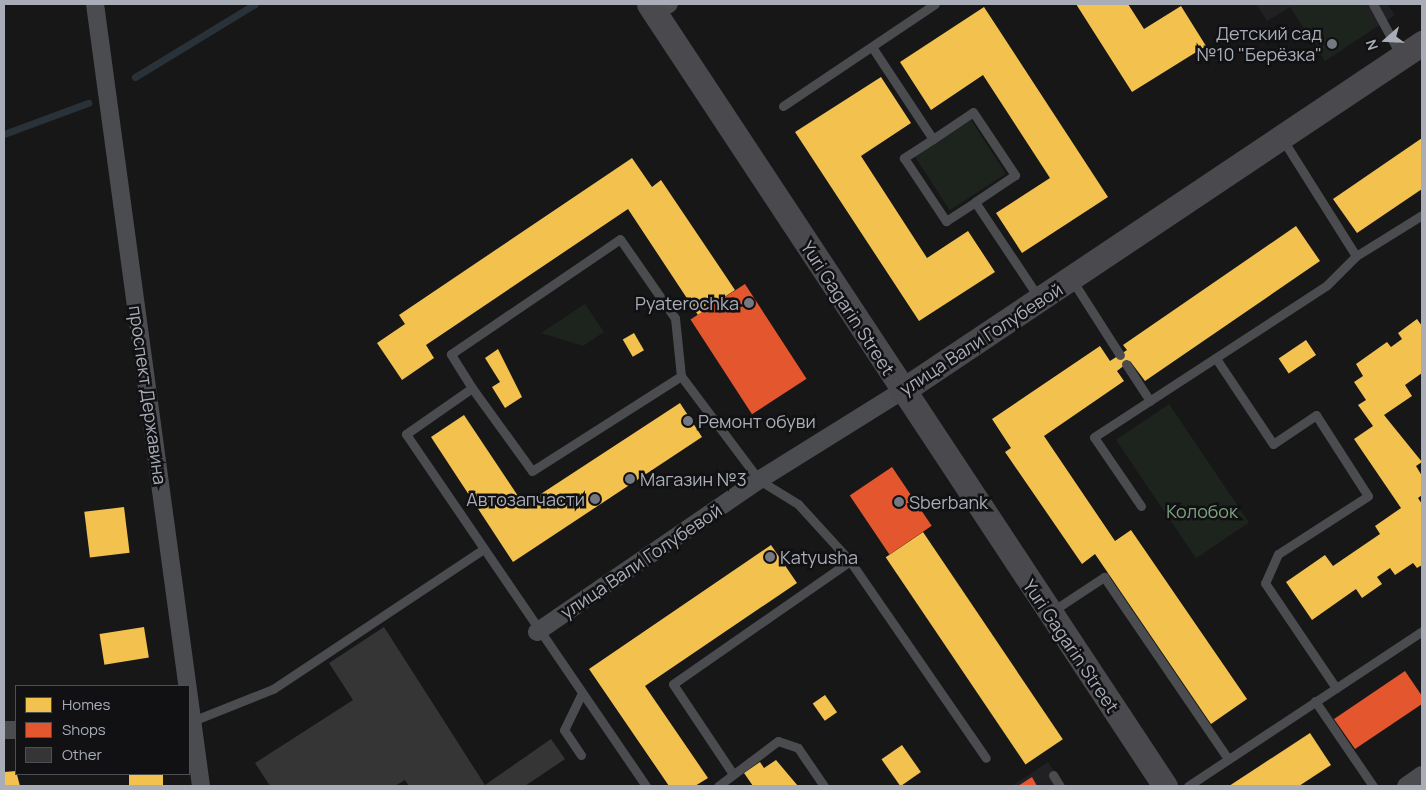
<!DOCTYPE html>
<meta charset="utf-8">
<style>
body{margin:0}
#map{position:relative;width:1426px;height:790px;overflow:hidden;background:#171717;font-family:Manrope,sans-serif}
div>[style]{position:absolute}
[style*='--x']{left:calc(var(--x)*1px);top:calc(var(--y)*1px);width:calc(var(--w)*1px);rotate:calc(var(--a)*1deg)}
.built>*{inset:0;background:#212123}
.green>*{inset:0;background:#1d241e;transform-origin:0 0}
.homes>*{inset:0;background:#f2c14e;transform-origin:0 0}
.shops>*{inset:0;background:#e4572e;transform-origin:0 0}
.stream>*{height:7px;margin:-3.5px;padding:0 3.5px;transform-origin:3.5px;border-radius:3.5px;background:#2a3239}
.building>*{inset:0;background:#353536}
.service>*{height:9px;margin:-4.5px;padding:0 4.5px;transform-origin:4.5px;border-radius:4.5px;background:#4b4c50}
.minor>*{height:18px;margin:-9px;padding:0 9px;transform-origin:9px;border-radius:9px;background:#4b4c50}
.secondary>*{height:25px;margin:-12.5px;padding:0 12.5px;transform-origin:12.5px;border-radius:12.5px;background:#4a4a4e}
.dots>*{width:14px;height:14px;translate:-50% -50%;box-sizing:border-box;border:2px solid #111113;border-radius:50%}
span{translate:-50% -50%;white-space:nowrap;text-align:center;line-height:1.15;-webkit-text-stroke:5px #111113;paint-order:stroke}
.poi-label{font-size:18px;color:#a8adb8}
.right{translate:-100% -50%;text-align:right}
.left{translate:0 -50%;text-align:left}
.street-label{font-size:18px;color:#a8adb8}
.park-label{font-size:18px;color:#7fa381}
.frame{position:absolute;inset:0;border:5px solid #a8adb8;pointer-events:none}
.legend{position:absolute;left:15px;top:685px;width:175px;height:90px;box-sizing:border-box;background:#111113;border:1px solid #4d4f55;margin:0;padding:6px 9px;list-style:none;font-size:15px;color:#a8adb8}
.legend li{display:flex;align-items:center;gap:10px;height:25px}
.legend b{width:25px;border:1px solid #4d4f55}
.north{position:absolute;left:1361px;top:15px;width:50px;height:50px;-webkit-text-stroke:4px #111113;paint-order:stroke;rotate:251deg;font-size:14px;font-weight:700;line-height:20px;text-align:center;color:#a8adb8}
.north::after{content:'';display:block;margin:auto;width:18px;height:22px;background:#a8adb8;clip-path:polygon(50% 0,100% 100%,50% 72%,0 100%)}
</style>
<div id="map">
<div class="built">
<div style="clip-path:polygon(1256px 4px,1387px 4px,1395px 15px,1325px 61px,1290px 7px,1267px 21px)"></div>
<div style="clip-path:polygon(1048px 762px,1064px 786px,1012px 786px)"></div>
</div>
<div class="green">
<div style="clip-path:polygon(1294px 4px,1361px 4px,1376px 27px,1325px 61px,1290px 7px)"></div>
<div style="left:971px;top:120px;width:64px;height:67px;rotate:57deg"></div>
<div style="clip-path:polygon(585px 304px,604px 332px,583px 346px,541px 333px)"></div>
<div style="left:1169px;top:404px;width:143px;height:64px;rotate:56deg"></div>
</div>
<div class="homes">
<div style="clip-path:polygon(1076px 4px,1128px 4px,1144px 29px,1181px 6px,1206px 46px,1132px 92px)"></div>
<div style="clip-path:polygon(984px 7px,1108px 197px,1022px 253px,996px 213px,1050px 178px,983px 75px,931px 110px,900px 62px)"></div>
<div style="clip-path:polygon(881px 77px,911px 123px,861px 156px,927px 258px,968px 231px,995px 272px,919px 321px,795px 132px)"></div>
<div style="clip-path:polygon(1422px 138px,1422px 189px,1357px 233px,1333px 199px)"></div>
<div style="clip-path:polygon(632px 158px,652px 187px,661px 180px,735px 290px,698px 315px,628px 209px,426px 345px,434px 358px,402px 380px,377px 343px,405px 324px,399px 315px)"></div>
<div style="clip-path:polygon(1296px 226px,1320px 261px,1145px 381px,1130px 361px,1117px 371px,1124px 381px,1044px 436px,1115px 541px,1131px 530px,1247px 699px,1211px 724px,1095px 554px,1082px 564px,1005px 452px,1011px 448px,992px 419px,1100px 346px,1110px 361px,1127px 350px,1123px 345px)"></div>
<div style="clip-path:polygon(1417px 319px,1422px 326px,1422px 373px,1405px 385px,1412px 396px,1384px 415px,1422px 462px,1416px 466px,1422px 476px,1422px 495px,1418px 498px,1422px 504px,1422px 565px,1417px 568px,1413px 563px,1395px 575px,1390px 568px,1377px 577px,1382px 584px,1362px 598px,1356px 589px,1312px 620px,1286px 582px,1325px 555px,1333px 566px,1380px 534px,1375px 526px,1401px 508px,1354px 439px,1373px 426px,1358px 405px,1366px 400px,1354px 382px,1363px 376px,1356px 364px,1387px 342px,1391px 347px,1402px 339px,1398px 333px)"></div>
<div style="left:634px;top:333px;width:20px;height:13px;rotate:60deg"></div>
<div style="left:1306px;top:340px;width:18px;height:33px;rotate:56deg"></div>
<div style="clip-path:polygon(498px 349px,522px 397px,505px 408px,492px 387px,500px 382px,485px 358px)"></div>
<div style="clip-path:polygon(680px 403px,702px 437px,513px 562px,431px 437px,464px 415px,524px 505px)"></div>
<div style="left:124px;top:507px;width:46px;height:40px;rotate:83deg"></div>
<div style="left:923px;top:532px;width:250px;height:45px;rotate:56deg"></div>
<div style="clip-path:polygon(771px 545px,797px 583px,645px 686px,708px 778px,695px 786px,669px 786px,589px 669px)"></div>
<div style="left:144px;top:627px;width:31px;height:45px;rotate:81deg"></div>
<div style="left:825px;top:695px;width:21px;height:15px;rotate:55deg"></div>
<div style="clip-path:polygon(1310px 733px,1331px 765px,1299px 786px,1229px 786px)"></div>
<div style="left:902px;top:745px;width:33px;height:25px;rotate:55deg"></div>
<div style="clip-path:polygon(776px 760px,798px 786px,753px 786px,744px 773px,760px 762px,764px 768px)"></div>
<div style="clip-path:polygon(16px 771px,20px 786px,4px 786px,4px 772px)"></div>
<div style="left:129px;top:774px;width:34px;height:12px"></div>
</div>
<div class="shops">
<div style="left:745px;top:284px;width:113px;height:65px;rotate:57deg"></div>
<div style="left:892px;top:467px;width:71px;height:51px;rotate:56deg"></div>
<div style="clip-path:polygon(1405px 671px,1422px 696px,1422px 704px,1355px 749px,1334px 719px)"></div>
<div style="clip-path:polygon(1032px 777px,1037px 786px,1018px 786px)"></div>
</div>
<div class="stream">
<div style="--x:135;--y:77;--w:140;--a:-31.3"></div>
<div style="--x:4;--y:134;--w:90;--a:-20.3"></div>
</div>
<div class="building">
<div style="clip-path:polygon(384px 627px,485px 785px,409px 786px,405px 780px,395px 786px,270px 786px,255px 763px,353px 700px,329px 663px)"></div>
<div style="clip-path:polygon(551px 739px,565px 759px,525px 786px,485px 785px)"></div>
</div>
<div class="service">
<div style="--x:1373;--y:4;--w:59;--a:61.7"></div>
<div style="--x:872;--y:47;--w:110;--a:56.5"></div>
<div style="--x:933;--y:139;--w:35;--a:147"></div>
<div style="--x:904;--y:158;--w:76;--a:56.3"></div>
<div style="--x:946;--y:221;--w:35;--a:-33"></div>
<div style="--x:975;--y:202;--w:115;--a:56.3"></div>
<div style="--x:783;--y:106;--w:183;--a:-33.9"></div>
<div style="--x:933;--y:139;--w:48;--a:-34"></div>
<div style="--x:973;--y:112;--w:76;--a:56.3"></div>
<div style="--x:1015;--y:175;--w:48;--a:146"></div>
<div style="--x:1283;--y:140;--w:137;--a:57.8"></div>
<div style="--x:1072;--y:280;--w:89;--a:57.4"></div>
<div style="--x:1217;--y:360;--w:101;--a:56.3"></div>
<div style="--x:1273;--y:444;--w:52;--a:-34"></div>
<div style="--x:1316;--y:415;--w:96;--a:57.3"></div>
<div style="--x:1368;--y:496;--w:107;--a:147.2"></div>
<div style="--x:1278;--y:554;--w:32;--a:114"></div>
<div style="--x:1265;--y:583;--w:127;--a:55.9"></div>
<div style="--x:1126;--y:364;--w:44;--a:57"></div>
<div style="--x:472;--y:388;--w:40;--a:-122"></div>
<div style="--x:451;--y:354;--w:204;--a:-34.2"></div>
<div style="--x:620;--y:239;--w:96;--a:55.2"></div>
<div style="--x:675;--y:318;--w:58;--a:84.1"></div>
<div style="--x:1141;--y:506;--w:83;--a:-124.3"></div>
<div style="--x:1094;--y:437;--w:278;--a:-33.1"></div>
<div style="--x:1327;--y:285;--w:41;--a:-45"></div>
<div style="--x:1356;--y:256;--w:78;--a:-31.8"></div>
<div style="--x:1051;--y:612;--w:64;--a:-33.4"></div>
<div style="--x:1104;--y:577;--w:220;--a:55.7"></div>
<div style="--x:1315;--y:701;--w:103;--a:55.7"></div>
<div style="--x:195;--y:720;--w:84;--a:-21.7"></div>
<div style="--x:273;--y:689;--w:251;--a:-33.6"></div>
<div style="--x:581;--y:755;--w:30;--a:-124"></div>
<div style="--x:564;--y:730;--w:41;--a:-64.1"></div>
<div style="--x:733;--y:774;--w:108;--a:-123.7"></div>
<div style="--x:673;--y:684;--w:216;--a:-34.8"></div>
<div style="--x:1053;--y:775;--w:13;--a:58"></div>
<div style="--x:646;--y:786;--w:426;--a:-124.3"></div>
<div style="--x:406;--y:434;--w:80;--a:-34.9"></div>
<div style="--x:472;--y:388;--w:102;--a:54.1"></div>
<div style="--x:532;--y:471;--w:177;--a:-32.5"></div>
<div style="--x:681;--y:376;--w:130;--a:53.1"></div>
<div style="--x:759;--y:480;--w:46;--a:31.6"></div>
<div style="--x:798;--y:504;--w:77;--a:47.6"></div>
<div style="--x:850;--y:561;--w:239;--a:55.4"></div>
<div style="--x:718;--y:786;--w:75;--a:-36.9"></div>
<div style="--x:778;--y:741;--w:21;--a:19"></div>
<div style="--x:798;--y:748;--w:46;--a:55.6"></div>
<div style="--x:1188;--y:786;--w:281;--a:-33.5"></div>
</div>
<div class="minor">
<div style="--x:95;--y:4;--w:789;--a:82.28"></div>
<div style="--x:655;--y:12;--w:16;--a:-30"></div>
<div style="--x:537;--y:632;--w:269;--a:-34.4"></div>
<div style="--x:759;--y:480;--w:168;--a:-31.9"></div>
<div style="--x:4;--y:730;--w:12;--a:0"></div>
<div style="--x:1406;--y:786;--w:19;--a:-35"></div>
</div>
<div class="secondary">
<div style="--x:649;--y:4;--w:937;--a:56.58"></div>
<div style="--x:902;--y:391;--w:626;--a:-33.79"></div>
</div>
<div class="dots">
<div style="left:1332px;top:44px;background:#757880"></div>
<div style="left:749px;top:303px;background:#757880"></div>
<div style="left:688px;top:421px;background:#757880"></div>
<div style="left:630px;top:479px;background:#757880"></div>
<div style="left:595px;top:499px;background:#757880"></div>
<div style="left:899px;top:502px;background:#757880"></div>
<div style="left:770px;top:557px;background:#757880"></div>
</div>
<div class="poi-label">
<span class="right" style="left:1322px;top:44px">Детский cад<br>№10 "Берёзка"</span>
<span class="right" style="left:739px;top:303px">Pyaterochka</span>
<span class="left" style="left:698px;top:421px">Ремонт обуви</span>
<span class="left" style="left:640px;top:479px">Магазин №3</span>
<span class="right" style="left:585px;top:499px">Автозапчасти</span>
<span class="left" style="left:909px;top:502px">Sberbank</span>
<span class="left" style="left:780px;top:557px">Katyusha</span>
</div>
<div class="street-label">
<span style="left:848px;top:308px;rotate:57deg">Yuri Gagarin Street</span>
<span style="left:981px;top:339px;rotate:-33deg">улица Вали Голубевой</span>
<span style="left:148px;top:395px;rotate:82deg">проспект Державина</span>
<span style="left:641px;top:561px;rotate:-34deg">улица Вали Голубевой</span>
<span style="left:1071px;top:646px;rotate:56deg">Yuri Gagarin Street</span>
</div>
<div class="park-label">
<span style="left:1202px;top:511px">Колобок</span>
</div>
<div class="frame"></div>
<ul class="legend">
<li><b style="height:14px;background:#f2c14e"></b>Homes</li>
<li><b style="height:14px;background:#e4572e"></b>Shops</li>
<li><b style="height:14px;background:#353536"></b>Other</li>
</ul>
<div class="north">N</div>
</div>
